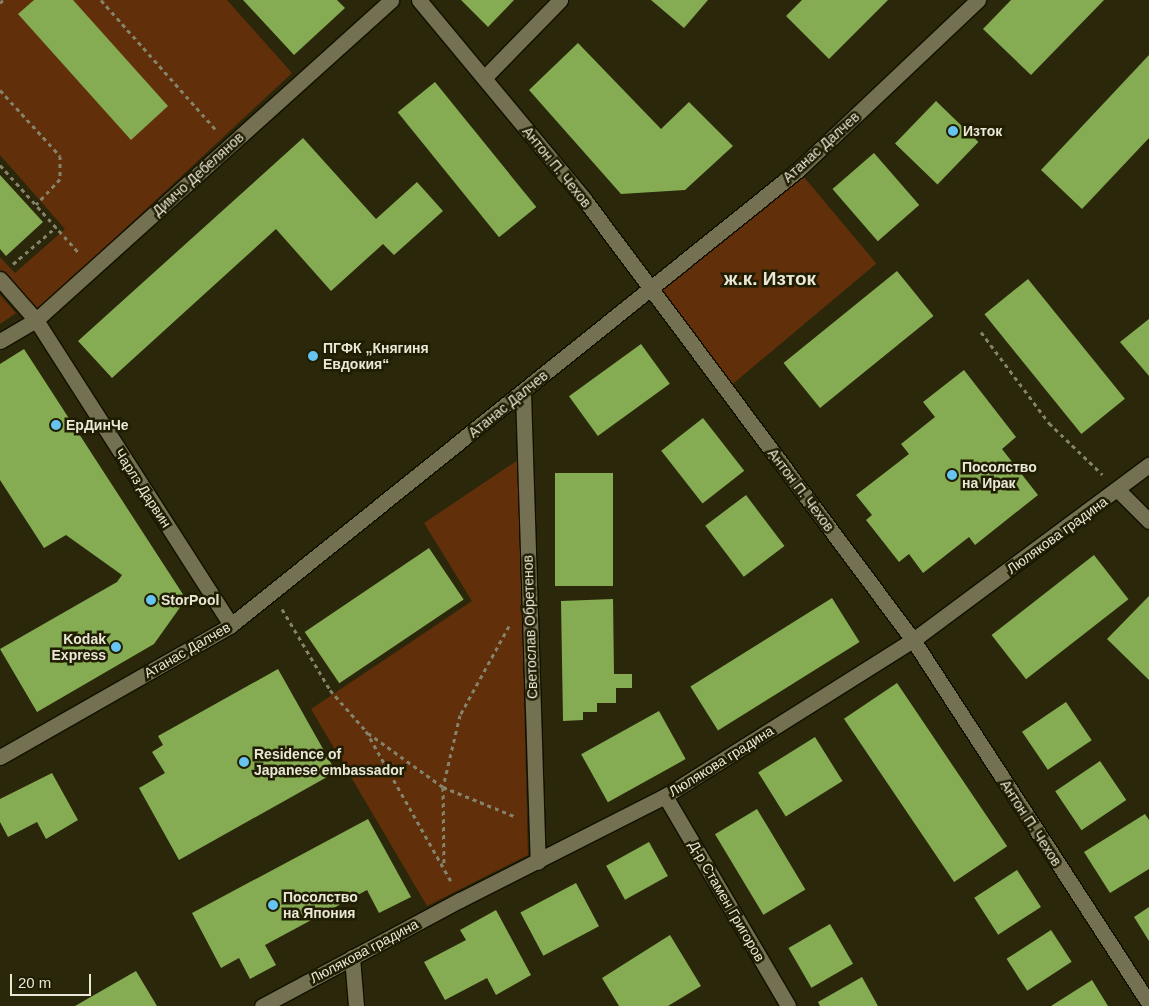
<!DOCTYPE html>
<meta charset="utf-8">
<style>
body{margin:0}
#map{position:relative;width:1149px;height:1006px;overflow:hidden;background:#2a270a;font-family:Arial,sans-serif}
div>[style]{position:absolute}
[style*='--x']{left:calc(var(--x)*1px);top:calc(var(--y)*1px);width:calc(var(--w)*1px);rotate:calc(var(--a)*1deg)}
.green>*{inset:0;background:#61300a;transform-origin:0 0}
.building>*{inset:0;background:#85ac52;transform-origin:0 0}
.path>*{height:3px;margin-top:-1.5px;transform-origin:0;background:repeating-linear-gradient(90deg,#85836b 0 4px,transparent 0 8px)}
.roads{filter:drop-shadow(1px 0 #130f00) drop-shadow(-1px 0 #130f00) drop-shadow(0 1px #130f00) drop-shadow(0 -1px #130f00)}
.minor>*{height:15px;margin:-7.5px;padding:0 7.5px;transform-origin:7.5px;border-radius:7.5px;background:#747152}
.dots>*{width:14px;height:14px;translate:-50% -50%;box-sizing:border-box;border:2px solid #201d02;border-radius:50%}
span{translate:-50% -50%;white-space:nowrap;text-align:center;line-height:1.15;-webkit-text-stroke:5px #201d02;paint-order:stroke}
.poi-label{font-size:14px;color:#e9e7d6;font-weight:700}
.left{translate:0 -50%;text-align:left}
.right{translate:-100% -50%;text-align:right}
.street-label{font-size:14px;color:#e9e7d6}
.district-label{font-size:19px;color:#e9e7d6;font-weight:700}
.scale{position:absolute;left:10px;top:974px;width:81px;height:22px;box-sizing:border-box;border:2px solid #e9e7d6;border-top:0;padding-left:6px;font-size:15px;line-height:18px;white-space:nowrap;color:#e9e7d6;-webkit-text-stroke:4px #201d02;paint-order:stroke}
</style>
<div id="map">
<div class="green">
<div style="clip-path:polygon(0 0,227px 0,292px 73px,36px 312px,0 272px,0 257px,15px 273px,65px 229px,0 155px)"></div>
<div style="left:798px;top:170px;width:122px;height:189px;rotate:50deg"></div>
<div style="clip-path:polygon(0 295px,16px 313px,0 324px)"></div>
<div style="clip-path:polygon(518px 460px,528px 855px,427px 906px,311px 709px,472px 601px,424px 523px)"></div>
</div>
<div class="building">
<div style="clip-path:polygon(34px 0,73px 0,168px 106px,131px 140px,18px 14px)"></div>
<div style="clip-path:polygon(243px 0,337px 0,345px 8px,294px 55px)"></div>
<div style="clip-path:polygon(461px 0,514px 0,488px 27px)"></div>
<div style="clip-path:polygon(651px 0,708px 0,684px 28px)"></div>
<div style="clip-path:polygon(802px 0,888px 0,829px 59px,786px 16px)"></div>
<div style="clip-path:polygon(1011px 0,1104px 0,1031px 75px,983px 29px)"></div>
<div style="clip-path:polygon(578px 43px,661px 129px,689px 102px,733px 146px,685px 190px,621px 194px,529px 90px)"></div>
<div style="clip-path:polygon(1149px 55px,1149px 138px,1082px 209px,1041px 170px)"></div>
<div style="left:435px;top:82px;width:161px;height:48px;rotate:51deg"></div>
<div style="left:936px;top:101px;width:59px;height:59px;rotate:44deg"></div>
<div style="clip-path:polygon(303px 138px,376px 219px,417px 182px,443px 211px,394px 255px,383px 244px,331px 291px,276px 229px,112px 378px,78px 341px)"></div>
<div style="left:874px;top:153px;width:69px;height:55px;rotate:49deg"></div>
<div style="clip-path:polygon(0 175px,43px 222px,6px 256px,0 249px)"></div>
<div style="left:897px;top:271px;width:58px;height:146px;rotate:51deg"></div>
<div style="left:1028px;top:279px;width:154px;height:56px;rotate:51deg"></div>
<div style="clip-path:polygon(1149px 319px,1149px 376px,1120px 342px)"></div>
<div style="left:641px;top:344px;width:49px;height:89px;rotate:54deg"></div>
<div style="clip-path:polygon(24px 349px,186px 599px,154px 644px,37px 712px,0 649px,117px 582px,122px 575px,66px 535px,44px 548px,0 480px,0 364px)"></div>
<div style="clip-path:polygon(964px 370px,1016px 437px,1002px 449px,1038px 495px,975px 545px,969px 537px,923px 573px,909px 554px,899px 562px,866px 520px,872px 515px,856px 495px,909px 454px,901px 444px,935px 417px,923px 402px)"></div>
<div style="left:703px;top:418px;width:67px;height:53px;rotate:52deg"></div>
<div style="left:555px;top:473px;width:58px;height:113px"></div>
<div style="left:746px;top:495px;width:64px;height:51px;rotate:53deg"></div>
<div style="left:429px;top:548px;width:62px;height:150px;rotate:56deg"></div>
<div style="left:1094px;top:555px;width:56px;height:130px;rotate:52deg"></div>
<div style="clip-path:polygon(1149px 596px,1149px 680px,1107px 639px)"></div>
<div style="left:832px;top:598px;width:52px;height:167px;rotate:58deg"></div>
<div style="clip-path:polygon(613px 599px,614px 674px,632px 674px,632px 688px,616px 688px,616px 703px,597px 703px,597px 712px,583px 712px,583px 720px,563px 721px,561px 601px)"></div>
<div style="clip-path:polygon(278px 669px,336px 772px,179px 860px,139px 788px,165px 773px,152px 752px,163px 745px,158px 736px)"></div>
<div style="left:897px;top:683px;width:197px;height:64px;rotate:56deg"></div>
<div style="left:1066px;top:702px;width:46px;height:53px;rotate:56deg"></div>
<div style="left:659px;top:711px;width:55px;height:89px;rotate:61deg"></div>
<div style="left:815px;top:737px;width:52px;height:67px;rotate:58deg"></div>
<div style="left:1100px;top:761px;width:47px;height:54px;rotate:56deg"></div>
<div style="clip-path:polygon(52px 773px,78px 820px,46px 839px,37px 822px,8px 837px,0 822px,0 799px)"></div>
<div style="left:757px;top:809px;width:94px;height:49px;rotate:59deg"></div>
<div style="clip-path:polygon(1145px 814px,1149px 820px,1149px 869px,1110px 893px,1084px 852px)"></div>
<div style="clip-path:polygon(368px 819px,411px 897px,379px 913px,367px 890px,265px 945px,276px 965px,250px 979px,239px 958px,221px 968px,192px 913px)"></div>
<div style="left:649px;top:842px;width:39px;height:49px;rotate:61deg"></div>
<div style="left:1017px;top:870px;width:44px;height:51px;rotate:57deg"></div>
<div style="left:576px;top:883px;width:49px;height:63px;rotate:62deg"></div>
<div style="clip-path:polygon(1149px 907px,1149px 941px,1134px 917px)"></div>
<div style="clip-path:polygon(496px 910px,531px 975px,496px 995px,487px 978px,445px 1000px,424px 962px,466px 940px,460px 930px)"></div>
<div style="left:830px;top:924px;width:46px;height:48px;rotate:60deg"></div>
<div style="left:1051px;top:930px;width:38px;height:53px;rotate:57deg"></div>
<div style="clip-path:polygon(670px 935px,701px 986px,668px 1006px,619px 1006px,602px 978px)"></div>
<div style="clip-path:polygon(136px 971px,157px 1006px,75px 1006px)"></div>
<div style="clip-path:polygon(862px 977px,878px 1006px,820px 1006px,818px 1002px)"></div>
<div style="clip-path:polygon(1092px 980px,1108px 1006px,1051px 1006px)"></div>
</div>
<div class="path">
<div style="--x:101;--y:0;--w:174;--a:48.5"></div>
<div style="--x:0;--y:3;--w:4;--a:-45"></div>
<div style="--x:0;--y:90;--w:89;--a:47.7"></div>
<div style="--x:60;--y:156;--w:23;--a:90"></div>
<div style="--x:60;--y:179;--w:35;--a:133"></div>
<div style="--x:0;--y:165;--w:118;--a:48.1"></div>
<div style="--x:13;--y:264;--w:57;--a:-40.7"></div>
<div style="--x:981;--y:332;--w:114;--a:53.2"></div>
<div style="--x:1049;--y:423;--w:74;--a:43.9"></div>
<div style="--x:282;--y:609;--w:94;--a:59.3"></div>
<div style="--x:330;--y:690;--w:55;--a:48.7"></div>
<div style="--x:366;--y:731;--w:172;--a:60.5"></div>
<div style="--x:509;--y:626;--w:102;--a:118.8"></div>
<div style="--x:460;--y:715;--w:74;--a:103.3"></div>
<div style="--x:443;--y:787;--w:79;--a:22.3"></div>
<div style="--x:368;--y:733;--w:92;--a:35.8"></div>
<div style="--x:443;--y:787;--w:79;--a:89.3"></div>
</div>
<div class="roads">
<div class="minor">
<div style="--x:419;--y:0;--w:259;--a:50.3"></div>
<div style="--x:584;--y:199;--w:550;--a:53.28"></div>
<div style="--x:913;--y:640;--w:434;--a:57"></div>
<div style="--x:484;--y:78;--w:109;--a:-45.7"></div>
<div style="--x:0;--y:279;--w:55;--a:48.7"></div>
<div style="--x:36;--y:320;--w:362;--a:57.4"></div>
<div style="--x:0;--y:341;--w:42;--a:-30.3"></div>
<div style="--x:36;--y:320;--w:478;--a:-42"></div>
<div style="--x:523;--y:392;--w:470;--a:88.2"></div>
<div style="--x:1118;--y:490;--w:44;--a:45"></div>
<div style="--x:0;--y:757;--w:266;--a:-29.7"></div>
<div style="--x:231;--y:625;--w:727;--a:-38.75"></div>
<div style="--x:798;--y:170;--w:248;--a:-43.4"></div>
<div style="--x:665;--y:796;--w:243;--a:59.6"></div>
<div style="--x:352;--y:957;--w:49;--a:85.3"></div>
<div style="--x:262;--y:1006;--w:225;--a:-28.2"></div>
<div style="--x:460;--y:900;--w:230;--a:-26.9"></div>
<div style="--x:665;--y:796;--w:293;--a:-32.2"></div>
<div style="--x:913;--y:640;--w:294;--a:-36.6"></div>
</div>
</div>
<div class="dots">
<div style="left:953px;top:131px;background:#67c4f0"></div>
<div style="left:313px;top:356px;background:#67c4f0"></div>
<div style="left:56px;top:425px;background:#67c4f0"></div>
<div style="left:952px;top:475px;background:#67c4f0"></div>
<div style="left:151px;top:600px;background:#67c4f0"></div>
<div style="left:116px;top:647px;background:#67c4f0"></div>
<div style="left:244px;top:762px;background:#67c4f0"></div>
<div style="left:273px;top:905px;background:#67c4f0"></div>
</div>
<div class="poi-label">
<span class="left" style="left:963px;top:131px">Изток</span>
<span class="left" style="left:323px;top:356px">ПГФК „Княгиня<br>Евдокия“</span>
<span class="left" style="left:66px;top:425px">ЕрДинЧе</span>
<span class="left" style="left:962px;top:475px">Посолство<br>на Ирак</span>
<span class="left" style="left:161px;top:600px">StorPool</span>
<span class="right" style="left:106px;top:647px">Kodak<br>Express</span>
<span class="left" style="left:254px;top:762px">Residence of<br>Japanese embassador</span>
<span class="left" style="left:283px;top:905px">Посолство<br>на Япония</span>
</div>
<div class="street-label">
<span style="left:821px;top:147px;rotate:-42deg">Атанас Далчев</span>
<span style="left:557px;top:167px;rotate:51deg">Антон П. Чехов</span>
<span style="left:198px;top:174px;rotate:-42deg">Димчо Дебелянов</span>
<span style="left:508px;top:404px;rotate:-39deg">Атанас Далчев</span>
<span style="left:143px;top:488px;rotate:57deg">Чарлз Дарвин</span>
<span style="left:801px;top:490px;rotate:53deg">Антон П. Чехов</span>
<span style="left:1057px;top:535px;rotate:-36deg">Люлякова градина</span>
<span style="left:530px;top:627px;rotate:-92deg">Светослав Обретенов</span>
<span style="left:187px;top:650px;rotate:-30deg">Атанас Далчев</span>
<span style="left:721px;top:761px;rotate:-32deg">Люлякова градина</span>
<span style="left:1031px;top:823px;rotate:57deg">Антон П. Чехов</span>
<span style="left:727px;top:901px;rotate:60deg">Д-р Стамен Григоров</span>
<span style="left:364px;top:951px;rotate:-28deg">Люлякова градина</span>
</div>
<div class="district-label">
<span style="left:770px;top:279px">ж.к. Изток</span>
</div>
<div class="scale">20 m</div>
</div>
